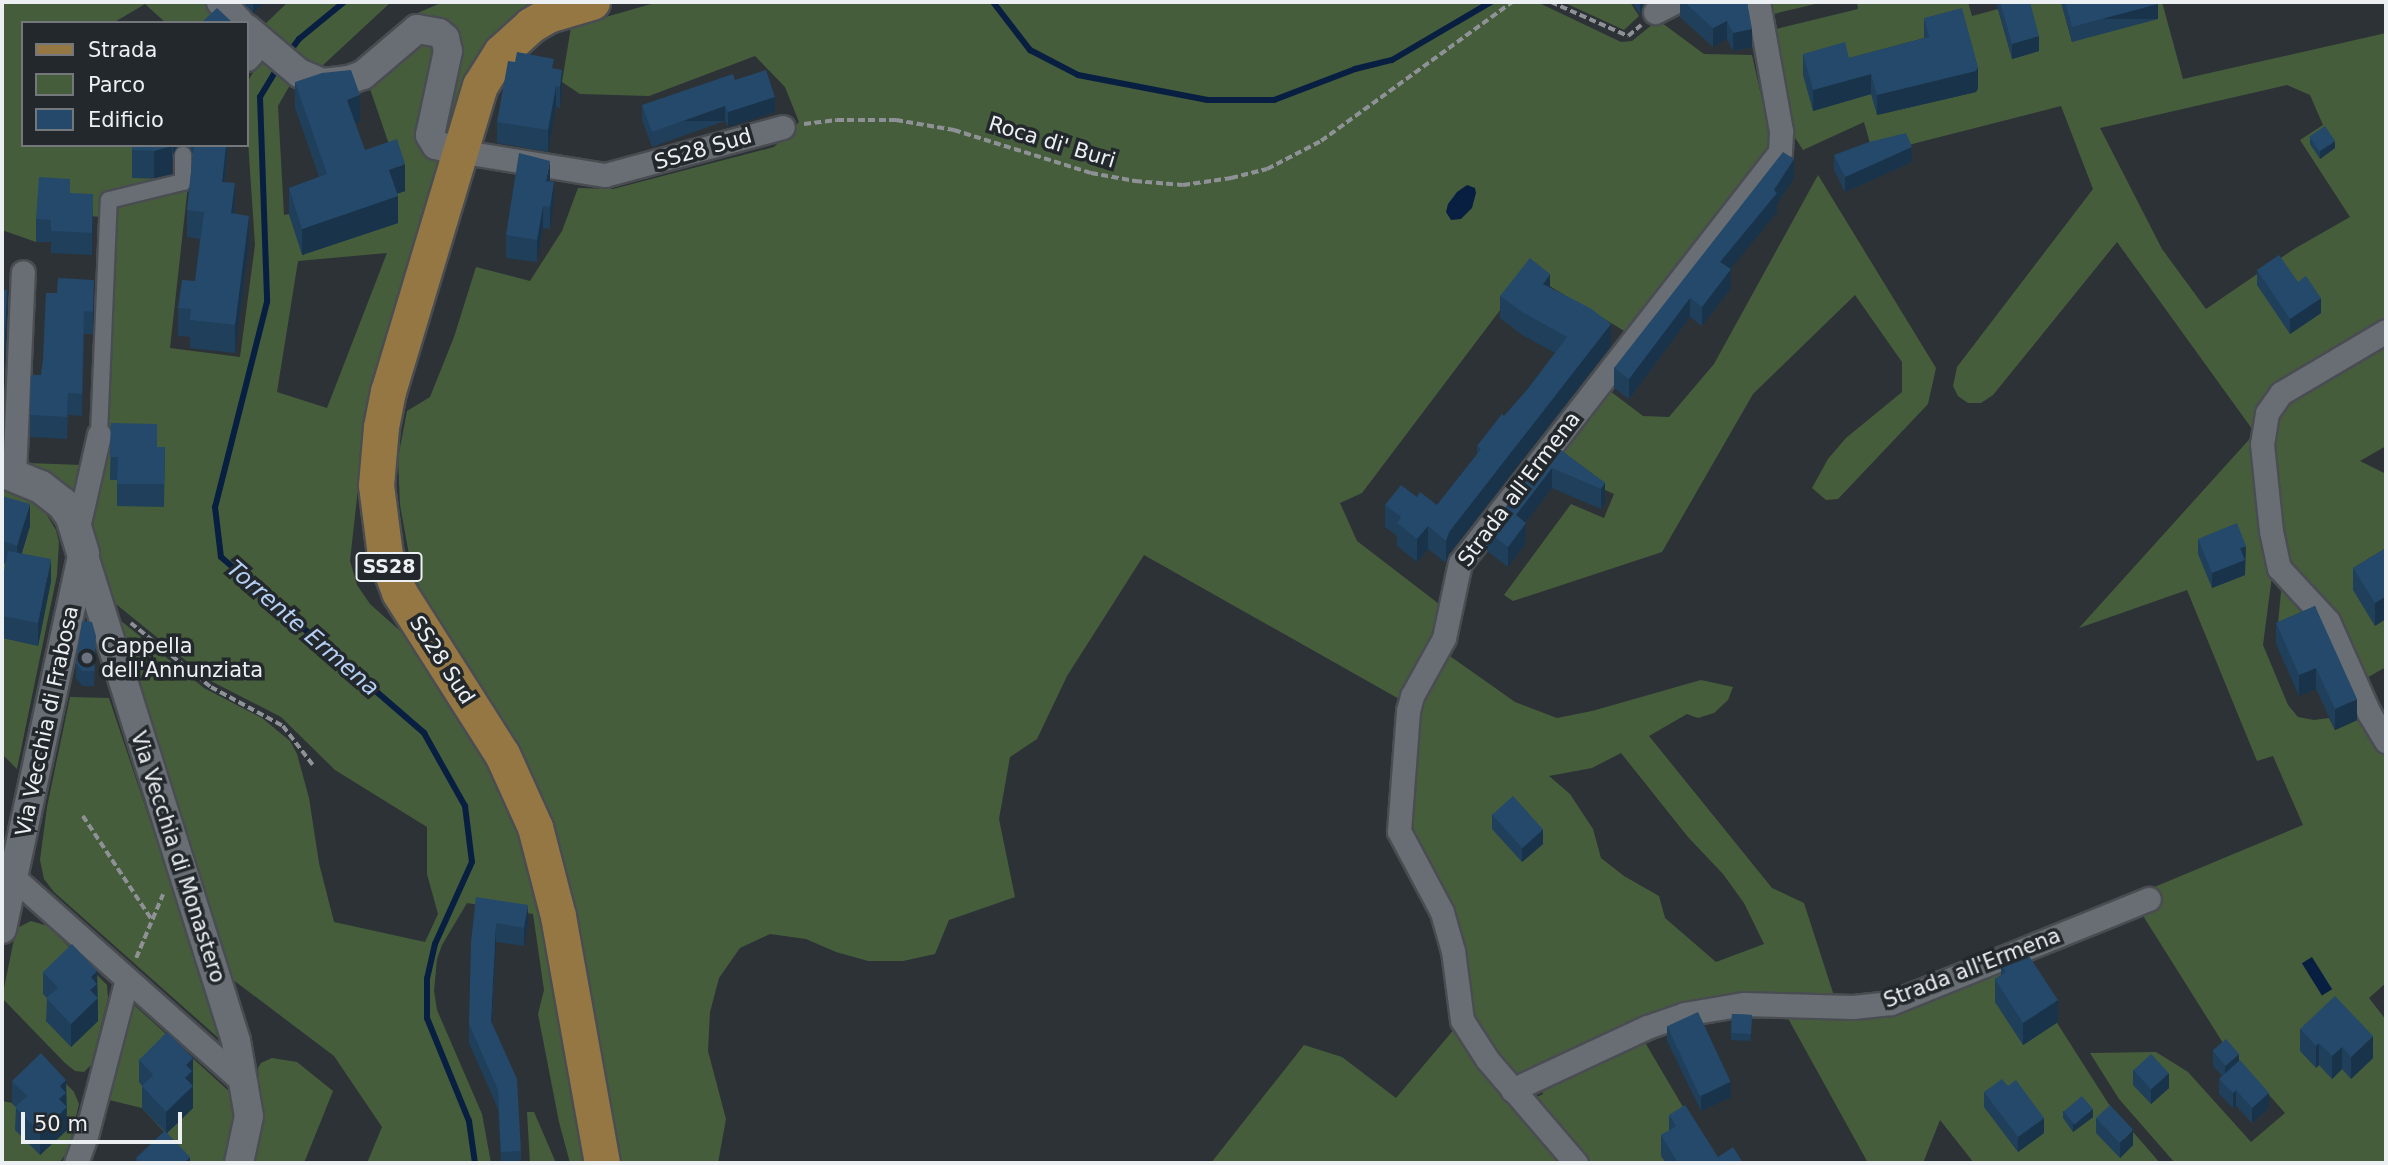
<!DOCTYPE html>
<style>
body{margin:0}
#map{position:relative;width:2388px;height:1165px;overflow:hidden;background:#2d3237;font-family:"DejaVu Sans",sans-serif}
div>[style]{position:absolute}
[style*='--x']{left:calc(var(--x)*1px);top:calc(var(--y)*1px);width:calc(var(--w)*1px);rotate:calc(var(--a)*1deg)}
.green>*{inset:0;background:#465d3c}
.water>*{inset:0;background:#081f41;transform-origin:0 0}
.stream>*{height:6px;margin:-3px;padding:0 3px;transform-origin:3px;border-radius:3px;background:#081f41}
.path>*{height:3.5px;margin-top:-1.75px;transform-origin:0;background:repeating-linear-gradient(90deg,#8e9296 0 7px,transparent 0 10.5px)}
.roads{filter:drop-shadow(2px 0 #494d51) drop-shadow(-2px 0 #494d51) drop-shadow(0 2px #494d51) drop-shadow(0 -2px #494d51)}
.pedestrian>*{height:16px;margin:-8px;padding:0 8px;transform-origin:8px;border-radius:8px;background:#686e73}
.minor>*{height:23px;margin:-11.5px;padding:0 11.5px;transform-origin:11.5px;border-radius:11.5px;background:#686e73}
.tertiary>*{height:28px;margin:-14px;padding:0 14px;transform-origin:14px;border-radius:14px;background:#686e73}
.secondary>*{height:32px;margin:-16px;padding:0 16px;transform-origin:16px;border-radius:16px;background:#686e73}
.primary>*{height:35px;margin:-17.5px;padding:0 17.5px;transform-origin:17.5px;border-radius:17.5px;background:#957743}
.wall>*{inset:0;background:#1f3f5b;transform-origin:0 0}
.shaded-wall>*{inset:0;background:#19334a;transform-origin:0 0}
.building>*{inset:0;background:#24496a;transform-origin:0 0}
.dots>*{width:19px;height:19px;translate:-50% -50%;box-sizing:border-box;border:4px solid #23282c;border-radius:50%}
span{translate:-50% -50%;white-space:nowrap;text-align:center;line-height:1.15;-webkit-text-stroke:7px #23282c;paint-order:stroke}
.shield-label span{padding:2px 5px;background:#23282c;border:2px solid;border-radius:5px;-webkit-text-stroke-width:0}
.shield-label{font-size:19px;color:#edf0f3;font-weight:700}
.street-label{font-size:21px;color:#edf0f3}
.poi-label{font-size:21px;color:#edf0f3}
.left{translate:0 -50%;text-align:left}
.water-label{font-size:23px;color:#b5cff5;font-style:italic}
.frame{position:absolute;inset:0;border:4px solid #edf0f3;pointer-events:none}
.legend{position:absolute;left:21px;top:21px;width:228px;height:126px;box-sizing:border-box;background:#23282c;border:2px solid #74787c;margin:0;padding:9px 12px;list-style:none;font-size:21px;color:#edf0f3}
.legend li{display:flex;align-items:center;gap:14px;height:35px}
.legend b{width:35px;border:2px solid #74787c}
.scale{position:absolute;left:21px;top:1112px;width:161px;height:32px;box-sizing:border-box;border:4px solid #edf0f3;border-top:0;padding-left:9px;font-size:21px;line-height:24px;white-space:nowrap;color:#edf0f3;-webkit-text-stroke:5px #23282c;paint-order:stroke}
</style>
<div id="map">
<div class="green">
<div style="clip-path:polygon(2px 2px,207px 2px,222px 18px,217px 23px,166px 23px,145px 4px,113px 23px,23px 23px,23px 145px,133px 145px,133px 178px,172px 179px,104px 196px,103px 217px,70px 215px,39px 200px,36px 242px,2px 230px)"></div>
<div style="clip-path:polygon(evenodd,288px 2px,391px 2px,322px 66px,316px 68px,302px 64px,278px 106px,284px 215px,289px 214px,303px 255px,389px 196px,405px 191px,368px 83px,411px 44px,434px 43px,441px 162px,361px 461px,350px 561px,357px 585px,370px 604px,407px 637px,499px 778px,529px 851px,590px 1163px,570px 1163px,559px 1122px,538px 1014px,544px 990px,533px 914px,467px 903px,442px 945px,437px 959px,434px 991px,437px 1010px,482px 1114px,491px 1163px,367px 1163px,382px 1127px,334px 1056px,228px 976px,115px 616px,204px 688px,262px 718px,290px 741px,297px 754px,309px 798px,319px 863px,334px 922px,425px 942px,438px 914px,427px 874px,427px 827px,335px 770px,281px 717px,211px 681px,111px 600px,90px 522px,113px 204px,188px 185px,170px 348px,240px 357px,255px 245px,247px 126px,248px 81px,258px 64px,260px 29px,288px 2px,387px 253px,327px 408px,277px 392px,298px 261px,387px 253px)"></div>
<div style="clip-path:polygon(443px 2px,541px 2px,448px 140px,443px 133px,461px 54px,461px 39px,450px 25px,435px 18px,419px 18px,398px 27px,413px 15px)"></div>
<div style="clip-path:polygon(658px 2px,1537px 2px,1621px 42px,1632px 41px,1658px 20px,1704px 54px,1752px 55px,1771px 139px,1767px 154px,1626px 332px,1528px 273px,1362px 493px,1340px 503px,1357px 541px,1443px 607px,1442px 617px,1401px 700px,1144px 555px,1067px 676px,1037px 739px,1010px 757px,999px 819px,1015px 897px,949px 920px,935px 954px,903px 961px,868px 961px,836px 952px,806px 939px,770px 934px,740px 948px,719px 978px,710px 1012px,708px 1051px,726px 1119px,718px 1163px,614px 1163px,545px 806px,512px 735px,419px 586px,410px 560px,400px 505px,398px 458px,407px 411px,430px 397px,454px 337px,476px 267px,530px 281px,562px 231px,578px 188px,613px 189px,774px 147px,799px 122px,785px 87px,755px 56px,649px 96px,580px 94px,562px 82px,571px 27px)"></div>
<div style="clip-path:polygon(1563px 2px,1630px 2px,1639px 16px,1624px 30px)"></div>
<div style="clip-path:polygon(1766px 2px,1824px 2px,1769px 15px)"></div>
<div style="clip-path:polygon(evenodd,1857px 2px,1968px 2px,1972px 16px,1998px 9px,2012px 58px,2026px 2px,2061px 2px,2072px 42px,2153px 2px,2162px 2px,2183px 79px,2386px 33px,2386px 324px,2274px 390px,2273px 568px,2263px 645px,2288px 705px,2298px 717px,2314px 720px,2329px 718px,2335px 730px,2364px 717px,2386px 755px,2386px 983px,2369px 998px,2386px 1020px,2386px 1163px,2175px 1163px,2119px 1099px,2090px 1053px,2156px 1052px,2188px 1072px,2251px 1142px,2285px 1113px,2223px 1043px,2140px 911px,2147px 908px,2152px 888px,2303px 825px,2273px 756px,2257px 761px,2187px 590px,2079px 628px,2255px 433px,2117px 242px,1993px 395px,1981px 403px,1968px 403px,1958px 396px,1953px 386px,1957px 367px,2093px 189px,2061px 106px,1873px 154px,1864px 122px,1803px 150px,1790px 130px,1772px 30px,1858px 9px,1857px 2px,2287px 85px,2310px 95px,2323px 125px,2300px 140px,2350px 217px,2294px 249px,2206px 309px,2162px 249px,2100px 128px,2287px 85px)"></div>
<div style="clip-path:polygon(1818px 175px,1936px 368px,1928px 404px,1838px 499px,1826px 500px,1812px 488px,1828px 459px,1846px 438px,1902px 392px,1902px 362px,1855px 295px,1753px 394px,1662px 552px,1513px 601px,1504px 595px,1571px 504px,1604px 518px,1614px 494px,1579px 478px,1553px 458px,1610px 391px,1643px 416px,1669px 417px,1714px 364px)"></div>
<div style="clip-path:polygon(2386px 339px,2386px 446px,2360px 461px,2386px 474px,2386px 667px,2363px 680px,2287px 568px,2269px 433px,2287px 396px)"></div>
<div style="clip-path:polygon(26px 463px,83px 465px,77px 499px,26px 468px)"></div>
<div style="clip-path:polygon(2px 482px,18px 489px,42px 507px,56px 530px,59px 542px,57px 575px,17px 769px,2px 754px)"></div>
<div style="clip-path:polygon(2282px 582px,2322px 624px,2276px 644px)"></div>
<div style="clip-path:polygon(evenodd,1447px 654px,1515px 702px,1557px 718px,1592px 711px,1701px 680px,1733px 687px,1728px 700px,1714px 713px,1698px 718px,1687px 714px,1649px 736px,1772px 888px,1804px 903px,1835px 999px,1759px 995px,1513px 1079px,1476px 1032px,1407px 829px,1416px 711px,1447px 654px,1621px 753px,1688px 837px,1723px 874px,1744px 903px,1764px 944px,1716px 962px,1665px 918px,1659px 896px,1624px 876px,1601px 858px,1593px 829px,1570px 794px,1549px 776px,1592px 768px,1621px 753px)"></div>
<div style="clip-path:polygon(70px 697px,109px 698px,224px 1043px,54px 892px,44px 879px,40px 860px,47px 807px)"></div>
<div style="clip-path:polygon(31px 921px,48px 926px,107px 985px,108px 998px,91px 1065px,84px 1072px,75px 1071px,65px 1063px,2px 998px,15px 934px,19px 927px)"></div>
<div style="clip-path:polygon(2017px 960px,2108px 1103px,2160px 1163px,1974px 1163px,1940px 1120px,1923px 1163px,1868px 1163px,1784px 1011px,1853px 1015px)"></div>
<div style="clip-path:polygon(133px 1004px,231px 1093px,235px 1121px,226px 1163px,154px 1163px,166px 1134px,142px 1108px,109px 1100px)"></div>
<div style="clip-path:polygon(1456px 1027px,1567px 1163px,1211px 1163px,1304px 1045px,1342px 1057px,1396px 1098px)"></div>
<div style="clip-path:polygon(1643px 1039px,1716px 1163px,1583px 1163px,1531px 1100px,1543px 1094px,1540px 1085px)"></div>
<div style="clip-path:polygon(272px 1058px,297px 1062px,333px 1091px,304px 1163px,252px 1163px,262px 1122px,258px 1068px,261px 1063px)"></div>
<div style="clip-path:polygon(50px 1067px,74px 1092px,79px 1104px,68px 1151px,59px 1163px,2px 1163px,2px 1101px,12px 1103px,27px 1118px)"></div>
<div style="clip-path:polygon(527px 1112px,534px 1112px,556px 1163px,530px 1163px)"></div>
</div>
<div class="water">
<div style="clip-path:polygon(1467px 185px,1475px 188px,1476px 193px,1472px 208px,1461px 219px,1451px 220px,1446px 212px,1448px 204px,1457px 192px)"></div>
<div style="left:2312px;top:957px;width:38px;height:12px;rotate:58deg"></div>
</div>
<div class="stream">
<div style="--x:993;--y:2;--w:61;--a:52.4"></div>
<div style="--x:1030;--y:50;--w:54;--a:27.5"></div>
<div style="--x:1078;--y:75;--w:132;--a:10.9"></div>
<div style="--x:1208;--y:100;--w:66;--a:0"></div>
<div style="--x:1274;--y:100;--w:87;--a:-20.9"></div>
<div style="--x:1355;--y:69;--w:38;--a:-14"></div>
<div style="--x:1392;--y:60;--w:115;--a:-30.4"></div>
<div style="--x:287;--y:55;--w:20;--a:-53"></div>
<div style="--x:299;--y:39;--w:58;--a:-39.4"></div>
<div style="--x:278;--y:67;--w:35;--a:121"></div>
<div style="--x:260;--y:97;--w:205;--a:88"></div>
<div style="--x:267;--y:302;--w:211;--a:104.2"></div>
<div style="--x:215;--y:507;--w:50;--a:83.2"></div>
<div style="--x:221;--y:557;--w:269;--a:40.9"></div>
<div style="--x:424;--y:733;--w:84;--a:60.7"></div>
<div style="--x:465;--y:806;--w:56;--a:82.9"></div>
<div style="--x:472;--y:862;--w:90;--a:114.3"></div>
<div style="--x:435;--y:944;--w:36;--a:103"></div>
<div style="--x:427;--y:979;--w:39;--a:90"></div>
<div style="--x:427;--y:1018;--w:111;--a:67.8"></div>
<div style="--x:469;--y:1121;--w:42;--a:81.9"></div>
</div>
<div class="path">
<div style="--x:1551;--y:2;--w:84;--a:23.8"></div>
<div style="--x:1628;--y:36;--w:17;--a:-40"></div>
<div style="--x:804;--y:124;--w:33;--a:-7"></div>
<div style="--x:837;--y:120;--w:59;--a:0"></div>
<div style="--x:896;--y:120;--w:59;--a:9.8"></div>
<div style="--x:954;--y:130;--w:144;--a:17.4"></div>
<div style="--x:1091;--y:173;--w:45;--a:10.3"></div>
<div style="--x:1135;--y:181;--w:48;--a:4.8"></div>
<div style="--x:1183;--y:185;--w:49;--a:-8.3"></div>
<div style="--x:1231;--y:178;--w:37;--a:-14"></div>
<div style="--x:1267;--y:169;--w:61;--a:-27.4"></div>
<div style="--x:1321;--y:141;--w:236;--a:-36"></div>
<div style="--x:131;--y:623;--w:102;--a:38.7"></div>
<div style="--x:211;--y:687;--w:82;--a:28.4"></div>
<div style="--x:283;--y:726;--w:49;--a:52.4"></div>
<div style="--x:83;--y:816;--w:125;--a:56.4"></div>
<div style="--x:136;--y:958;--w:69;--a:-67.1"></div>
</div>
<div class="roads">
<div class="pedestrian">
<div style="--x:99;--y:434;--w:234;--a:-87.6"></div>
<div style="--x:109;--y:200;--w:76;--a:-13.7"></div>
<div style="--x:183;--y:182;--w:27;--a:-90"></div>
</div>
<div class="minor">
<div style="--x:1655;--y:12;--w:22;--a:-27"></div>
<div style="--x:247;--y:59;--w:22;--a:-47"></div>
<div style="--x:458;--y:151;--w:149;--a:9.3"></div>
<div style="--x:605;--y:175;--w:184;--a:-15.1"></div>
<div style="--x:2386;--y:331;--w:122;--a:149.4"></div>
<div style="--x:2281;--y:393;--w:24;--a:125"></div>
<div style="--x:2267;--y:413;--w:31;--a:99"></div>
<div style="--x:2262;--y:444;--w:87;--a:84.1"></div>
<div style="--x:2271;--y:531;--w:38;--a:78"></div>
<div style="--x:2279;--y:568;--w:72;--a:47.2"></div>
<div style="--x:2328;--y:621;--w:101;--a:66"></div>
<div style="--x:2369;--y:713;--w:33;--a:59"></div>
<div style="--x:14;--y:475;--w:203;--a:-87.5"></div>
<div style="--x:77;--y:532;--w:100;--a:-77.3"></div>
<div style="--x:14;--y:878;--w:310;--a:41.7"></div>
<div style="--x:1512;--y:1090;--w:149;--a:-25"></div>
<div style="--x:1647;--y:1027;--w:39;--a:-19"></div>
<div style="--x:1684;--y:1014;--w:61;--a:-9.5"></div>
<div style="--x:1744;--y:1004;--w:109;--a:1.6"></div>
<div style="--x:1853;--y:1007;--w:38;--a:-6"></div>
<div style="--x:1891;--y:1003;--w:278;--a:-22"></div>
<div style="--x:76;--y:1163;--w:29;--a:-70"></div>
<div style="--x:86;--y:1136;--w:162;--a:-75.4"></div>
<div style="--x:1576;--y:1163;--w:137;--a:-130.6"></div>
<div style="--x:1487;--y:1059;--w:46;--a:-122.7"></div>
<div style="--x:1462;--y:1020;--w:70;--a:-97.4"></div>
<div style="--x:1453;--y:951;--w:41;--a:-105.8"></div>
<div style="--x:1442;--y:912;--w:92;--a:-118"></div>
<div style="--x:1399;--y:831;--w:120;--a:-85.7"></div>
<div style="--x:1408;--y:711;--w:16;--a:-75"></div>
<div style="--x:1412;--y:696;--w:66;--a:-61.1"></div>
<div style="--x:1444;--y:638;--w:77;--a:-78"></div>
<div style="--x:1460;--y:563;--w:521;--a:-52.1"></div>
<div style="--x:1780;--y:152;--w:21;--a:-87"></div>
<div style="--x:1781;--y:131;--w:131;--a:-100.1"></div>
</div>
<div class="tertiary">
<div style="--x:221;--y:2;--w:28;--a:48"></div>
<div style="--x:247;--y:29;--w:68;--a:40.2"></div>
<div style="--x:299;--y:73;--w:26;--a:23"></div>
<div style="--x:323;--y:83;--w:26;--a:-7"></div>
<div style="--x:349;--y:80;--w:15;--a:-20"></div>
<div style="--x:363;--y:75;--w:71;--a:-40.4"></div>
<div style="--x:417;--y:29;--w:22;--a:10"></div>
<div style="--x:439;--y:33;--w:8;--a:40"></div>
<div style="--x:445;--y:38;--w:13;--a:77"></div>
<div style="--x:448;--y:51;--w:86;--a:102.1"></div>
<div style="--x:430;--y:135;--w:12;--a:59"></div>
<div style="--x:436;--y:145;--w:23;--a:15"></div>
<div style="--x:83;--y:553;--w:511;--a:72.59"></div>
<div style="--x:236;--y:1041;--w:76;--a:80.2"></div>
<div style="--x:249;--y:1116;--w:48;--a:102"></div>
<div style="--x:2;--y:929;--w:381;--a:-77.9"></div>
</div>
<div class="secondary">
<div style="--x:2;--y:471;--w:42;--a:22.3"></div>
<div style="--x:41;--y:487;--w:28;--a:38"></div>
<div style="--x:63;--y:504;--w:16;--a:55"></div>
<div style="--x:72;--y:517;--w:38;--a:73"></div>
</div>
<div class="primary">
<div style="--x:592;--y:2;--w:46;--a:163.5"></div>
<div style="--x:548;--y:15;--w:20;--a:150"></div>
<div style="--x:531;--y:25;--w:40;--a:138"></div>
<div style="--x:501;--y:52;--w:39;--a:122"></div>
<div style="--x:480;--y:85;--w:320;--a:106.7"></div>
<div style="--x:388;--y:391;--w:37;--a:101"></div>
<div style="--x:381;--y:427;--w:58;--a:94.9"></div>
<div style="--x:376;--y:485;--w:71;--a:82.7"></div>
<div style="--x:385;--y:555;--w:40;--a:69"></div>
<div style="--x:399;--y:592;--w:192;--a:57.6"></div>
<div style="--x:502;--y:754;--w:80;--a:65.7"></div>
<div style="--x:535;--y:827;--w:92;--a:75.5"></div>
<div style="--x:558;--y:916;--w:251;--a:79.9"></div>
</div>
</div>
<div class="wall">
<div style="clip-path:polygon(243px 2px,264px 2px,253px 13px)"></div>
<div style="clip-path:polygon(1632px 2px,1646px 2px,1643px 5px,1640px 15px)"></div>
<div style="clip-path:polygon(1680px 2px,1747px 2px,1752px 47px,1733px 51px,1727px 39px,1713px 47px,1680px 17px)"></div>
<div style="clip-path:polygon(1996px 2px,2030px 2px,2039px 51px,2012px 59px)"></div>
<div style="clip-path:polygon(2061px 2px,2158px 2px,2158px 19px,2072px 42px)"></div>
<div style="clip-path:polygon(1924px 18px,1978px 88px,1976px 92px,1877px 115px,1871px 94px,1813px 111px,1803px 75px,1803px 54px,1849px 58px,1924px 38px)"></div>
<div style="clip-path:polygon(554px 69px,562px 91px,560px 108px,556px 107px,548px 152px,497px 143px,497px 122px)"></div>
<div style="clip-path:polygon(735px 80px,775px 112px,728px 127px,725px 121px,652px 147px,642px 120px,642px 105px)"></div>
<div style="clip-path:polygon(295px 82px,360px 122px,355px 123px,365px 150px,405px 191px,397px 194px,398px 223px,302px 255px,289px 214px,289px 188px,319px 177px,295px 108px)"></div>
<div style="clip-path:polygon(2310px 137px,2335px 148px,2320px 159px,2310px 144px)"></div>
<div style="clip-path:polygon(132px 145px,228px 145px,225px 182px,235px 214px,249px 243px,235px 353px,190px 348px,190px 337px,178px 336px,178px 308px,195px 281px,200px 239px,187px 237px,187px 210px,193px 154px,189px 146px,178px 146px,173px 154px,172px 174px,154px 178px,132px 178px)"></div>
<div style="clip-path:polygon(1834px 155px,1912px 162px,1845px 192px,1834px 170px)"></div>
<div style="clip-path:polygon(1794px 178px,1777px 204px,1777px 212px,1730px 269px,1731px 288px,1702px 326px,1690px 317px,1629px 399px,1614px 388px,1614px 368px)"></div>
<div style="clip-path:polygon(550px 182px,554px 204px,550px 229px,543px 228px,537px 262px,506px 258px,506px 235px)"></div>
<div style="clip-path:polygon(70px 193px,93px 217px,92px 255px,51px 253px,51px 242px,36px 242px,36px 219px)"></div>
<div style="clip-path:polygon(2257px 270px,2298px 282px,2321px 313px,2290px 334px,2257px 285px)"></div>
<div style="clip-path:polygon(1550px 288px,1611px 346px,1449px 554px,1446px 563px,1428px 549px,1417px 562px,1397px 546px,1397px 536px,1385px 527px,1385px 505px,1417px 497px,1437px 505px,1477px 454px,1477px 446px,1527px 390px,1555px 353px,1522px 335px,1500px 318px,1500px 296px)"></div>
<div style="clip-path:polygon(46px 293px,94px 302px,93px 334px,84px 334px,82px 416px,68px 415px,67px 439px,30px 437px,30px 415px,41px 375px,43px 360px)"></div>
<div style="clip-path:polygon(111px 423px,157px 447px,165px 447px,164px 507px,117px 506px,117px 480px,110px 480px)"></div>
<div style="clip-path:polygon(1554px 445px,1605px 483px,1605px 504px,1601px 509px,1552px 488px,1526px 522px,1526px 543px,1508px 567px,1487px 551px,1487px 531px)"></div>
<div style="clip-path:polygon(2px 496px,30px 526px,22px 553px,51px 581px,38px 646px,2px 638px,2px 583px,6px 564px,2px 563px)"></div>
<div style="clip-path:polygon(2198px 539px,2246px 561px,2245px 561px,2245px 575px,2212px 588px,2198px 554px)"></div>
<div style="clip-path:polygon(2386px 548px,2375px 626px,2353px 590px,2353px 568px)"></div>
<div style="clip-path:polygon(2315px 606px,2357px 720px,2335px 730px,2316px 689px,2299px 696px,2276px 644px,2276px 623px)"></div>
<div style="clip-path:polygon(96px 651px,94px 686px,82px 686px,76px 678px,76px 663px)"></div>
<div style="clip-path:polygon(1492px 814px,1543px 844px,1522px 862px,1492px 829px)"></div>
<div style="clip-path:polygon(476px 897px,528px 924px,524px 946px,496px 942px,492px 1022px,521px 1151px,521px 1163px,501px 1163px,498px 1109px,469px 1043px,469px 1024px)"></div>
<div style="clip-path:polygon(2001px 965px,2058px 1022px,2023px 1045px,1995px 1002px,1995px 979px,2001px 975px)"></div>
<div style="clip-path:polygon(97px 971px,98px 1021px,71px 1047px,46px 1021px,47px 998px,43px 994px,43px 972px)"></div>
<div style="left:1732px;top:1014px;width:20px;height:26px;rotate:3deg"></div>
<div style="clip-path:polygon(1667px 1026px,1731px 1097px,1701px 1111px,1667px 1041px)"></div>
<div style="clip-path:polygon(2300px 1029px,2373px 1058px,2351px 1079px,2342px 1069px,2332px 1079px,2319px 1065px,2316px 1068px,2300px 1051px)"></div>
<div style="clip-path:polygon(2213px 1051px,2239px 1061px,2269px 1108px,2252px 1123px,2236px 1106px,2233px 1108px,2219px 1094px,2219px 1079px,2222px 1076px,2213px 1066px)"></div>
<div style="clip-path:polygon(193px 1058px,193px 1108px,167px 1133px,190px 1163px,136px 1163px,136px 1158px,164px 1131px,142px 1108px,142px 1086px,139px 1082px,139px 1060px)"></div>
<div style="clip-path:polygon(2133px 1070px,2169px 1088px,2151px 1104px,2133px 1085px)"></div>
<div style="clip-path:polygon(66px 1080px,67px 1130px,40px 1155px,15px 1130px,16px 1107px,12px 1103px,12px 1081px)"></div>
<div style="clip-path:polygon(1984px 1092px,2044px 1133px,2018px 1152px,1984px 1107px)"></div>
<div style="clip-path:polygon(2063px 1111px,2093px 1117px,2073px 1132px,2063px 1118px)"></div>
<div style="clip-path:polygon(1669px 1115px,1718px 1157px,1743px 1163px,1666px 1163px,1661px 1156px,1661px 1135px,1669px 1131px)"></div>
<div style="clip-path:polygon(2096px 1118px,2133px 1145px,2120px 1158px,2096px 1133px)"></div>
</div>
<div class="shaded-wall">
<div style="clip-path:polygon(253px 2px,264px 2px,253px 13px)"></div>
<div style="clip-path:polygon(1640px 2px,1646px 2px,1643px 5px,1640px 15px)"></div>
<div style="left:2158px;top:4px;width:15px;height:89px;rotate:90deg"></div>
<div style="clip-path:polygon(1727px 21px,1727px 39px,1713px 47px,1713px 28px)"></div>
<div style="clip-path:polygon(1752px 29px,1752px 47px,1733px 51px,1733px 33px)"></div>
<div style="clip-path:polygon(2039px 36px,2039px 51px,2012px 59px,2012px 44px)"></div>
<div style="clip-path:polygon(1978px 67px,1978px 88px,1976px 92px,1877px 115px,1877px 95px)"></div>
<div style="clip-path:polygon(562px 70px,562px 91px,560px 108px,560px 87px)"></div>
<div style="clip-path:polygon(1871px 74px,1871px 94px,1813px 111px,1813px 90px)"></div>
<div style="clip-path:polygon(556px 86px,556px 107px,548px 152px,548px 130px)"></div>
<div style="clip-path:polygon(360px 95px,360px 122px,347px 126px,347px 100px)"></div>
<div style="clip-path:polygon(775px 97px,775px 112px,728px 127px,728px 112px)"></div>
<div style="left:725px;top:106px;width:15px;height:77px;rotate:90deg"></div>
<div style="clip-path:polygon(2335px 141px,2335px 148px,2320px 159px,2320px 151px)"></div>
<div style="clip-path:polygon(173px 145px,178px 145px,173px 154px)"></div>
<div style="clip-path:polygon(226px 145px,228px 145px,222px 210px,222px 182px)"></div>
<div style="clip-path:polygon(172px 146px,172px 174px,154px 178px,154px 151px)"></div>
<div style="clip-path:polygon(1912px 147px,1912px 162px,1845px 192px,1845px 177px)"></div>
<div style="clip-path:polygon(1794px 159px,1794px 178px,1777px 204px,1777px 212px,1720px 282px,1720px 262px,1774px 190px)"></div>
<div style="clip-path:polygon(550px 161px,550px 183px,546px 181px)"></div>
<div style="clip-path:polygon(405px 164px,405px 191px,389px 196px,389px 170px)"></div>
<div style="clip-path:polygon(554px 182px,554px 204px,550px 229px,550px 207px)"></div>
<div style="clip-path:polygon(235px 183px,235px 211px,231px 241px,231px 213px)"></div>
<div style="clip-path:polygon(93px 194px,93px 217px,92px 255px,92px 233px)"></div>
<div style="clip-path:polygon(398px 196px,398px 223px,302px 255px,302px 229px)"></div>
<div style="clip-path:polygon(543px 206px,543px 228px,537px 262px,537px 240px)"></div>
<div style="clip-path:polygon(249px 216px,249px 243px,235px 353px,235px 325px)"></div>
<div style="clip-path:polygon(1731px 269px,1731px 288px,1702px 326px,1702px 307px)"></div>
<div style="clip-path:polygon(1550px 274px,1550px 297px,1543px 284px)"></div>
<div style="clip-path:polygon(94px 280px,94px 302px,93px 334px,93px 312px)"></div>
<div style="clip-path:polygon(7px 290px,7px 312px,2px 425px,2px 403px)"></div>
<div style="clip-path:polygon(1690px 298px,1690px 317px,1629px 399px,1629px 379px)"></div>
<div style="clip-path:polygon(2321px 298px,2321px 313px,2290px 334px,2290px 319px)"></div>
<div style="clip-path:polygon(1611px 324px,1611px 346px,1449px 554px,1446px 563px,1446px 541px,1449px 532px)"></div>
<div style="clip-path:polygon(1552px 468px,1552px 488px,1516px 535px,1516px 515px)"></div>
<div style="clip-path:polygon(1605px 483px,1605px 504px,1601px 509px,1601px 489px)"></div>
<div style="clip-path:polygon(30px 504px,30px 526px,17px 568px,17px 546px)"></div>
<div style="clip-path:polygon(1526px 523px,1526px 543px,1508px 567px,1508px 547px)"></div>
<div style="clip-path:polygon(1428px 526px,1428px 549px,1417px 562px,1417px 539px)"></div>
<div style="clip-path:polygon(2246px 546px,2245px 575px,2212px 588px,2212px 573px,2240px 548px)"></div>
<div style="clip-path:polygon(51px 559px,51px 581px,38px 646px,38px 623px)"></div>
<div style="clip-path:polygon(2386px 596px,2386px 619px,2375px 626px,2375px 603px)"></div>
<div style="clip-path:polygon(2316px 668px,2316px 689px,2299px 696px,2299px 675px)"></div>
<div style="clip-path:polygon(2357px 699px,2357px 720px,2335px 730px,2335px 709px)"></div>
<div style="clip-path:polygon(1543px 829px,1543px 844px,1522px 862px,1522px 847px)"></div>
<div style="clip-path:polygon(528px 905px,528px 924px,524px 946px,524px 928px)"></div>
<div style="clip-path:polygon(496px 923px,496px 942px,491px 1039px,491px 1021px)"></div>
<div style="clip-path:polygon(97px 971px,98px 1021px,71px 1047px,71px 1024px,91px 977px)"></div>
<div style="clip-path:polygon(2058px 1000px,2058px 1022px,2023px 1045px,2023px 1023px)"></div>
<div style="clip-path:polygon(2373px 1036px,2373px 1058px,2351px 1079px,2351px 1057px)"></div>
<div style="clip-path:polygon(2319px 1043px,2319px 1065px,2316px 1068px,2316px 1046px)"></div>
<div style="clip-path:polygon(2342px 1047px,2342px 1069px,2332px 1079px,2332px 1056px)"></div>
<div style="clip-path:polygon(2239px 1054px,2239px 1069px,2225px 1080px,2225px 1065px)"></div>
<div style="clip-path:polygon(193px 1058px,193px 1108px,166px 1134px,166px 1112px,186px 1065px)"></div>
<div style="clip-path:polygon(2169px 1073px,2169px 1088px,2151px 1104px,2151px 1089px)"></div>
<div style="clip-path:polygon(66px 1080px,67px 1130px,40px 1155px,40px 1133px,60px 1086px)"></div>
<div style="clip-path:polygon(1731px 1082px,1731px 1097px,1701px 1111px,1701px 1096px)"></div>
<div style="clip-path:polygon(2236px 1090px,2236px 1106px,2233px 1108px,2233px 1093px)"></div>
<div style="clip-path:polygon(2269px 1093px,2269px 1108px,2252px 1123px,2252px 1108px)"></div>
<div style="clip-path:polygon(2093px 1109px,2093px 1117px,2073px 1132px,2073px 1124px)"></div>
<div style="clip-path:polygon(2044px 1118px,2044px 1133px,2018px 1152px,2018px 1137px)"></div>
<div style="clip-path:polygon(2133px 1130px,2133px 1145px,2120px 1158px,2120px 1143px)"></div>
<div style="clip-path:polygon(190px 1157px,190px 1163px,183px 1163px)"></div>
</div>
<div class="building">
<div style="clip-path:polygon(1684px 2px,1747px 2px,1752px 29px,1733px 33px,1727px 21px,1713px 28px)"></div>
<div style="clip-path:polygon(2000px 2px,2030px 2px,2039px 36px,2012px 44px)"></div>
<div style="clip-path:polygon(2065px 2px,2158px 2px,2158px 4px,2072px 27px)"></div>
<div style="clip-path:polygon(217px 8px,233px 23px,201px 23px)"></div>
<div style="clip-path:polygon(1962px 8px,1978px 67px,1976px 71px,1877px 95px,1871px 74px,1813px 90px,1803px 54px,1845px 42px,1849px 58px,1929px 37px,1924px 18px)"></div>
<div style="clip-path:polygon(517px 52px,554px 59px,552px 68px,562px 70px,560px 87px,556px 86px,548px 130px,497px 122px,508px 61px,515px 62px)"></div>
<div style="clip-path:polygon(351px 70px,360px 95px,347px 100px,365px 150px,397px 139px,405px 164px,389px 170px,398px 196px,302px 229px,289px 188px,327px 174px,295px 82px,322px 73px)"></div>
<div style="clip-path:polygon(766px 70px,775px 97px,728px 112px,725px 106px,652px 132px,642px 105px,733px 74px,735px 80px)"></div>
<div style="left:2325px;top:126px;width:18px;height:19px;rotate:56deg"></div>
<div style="clip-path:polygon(1906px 133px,1912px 147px,1845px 177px,1834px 155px,1869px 142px)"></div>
<div style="clip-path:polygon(132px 145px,172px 145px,172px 146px,154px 151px,132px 150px)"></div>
<div style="clip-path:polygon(194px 145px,226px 145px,222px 182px,235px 183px,231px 213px,249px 216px,235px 325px,190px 320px,191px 309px,178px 308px,182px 280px,195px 281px,204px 212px,187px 210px)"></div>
<div style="clip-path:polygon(1783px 152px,1794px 159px,1774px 190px,1777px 193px,1720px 262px,1731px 269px,1702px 307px,1690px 298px,1629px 379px,1614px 368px)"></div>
<div style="clip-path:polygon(519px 153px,550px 161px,546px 181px,554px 182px,550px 207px,543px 206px,537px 240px,506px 235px)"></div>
<div style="clip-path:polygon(39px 177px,70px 179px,70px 193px,93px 194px,92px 233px,51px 231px,51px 220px,36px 219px)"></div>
<div style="clip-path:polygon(2279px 255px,2298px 282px,2306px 276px,2321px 298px,2290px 319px,2257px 270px)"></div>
<div style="clip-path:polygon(1530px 258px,1550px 274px,1543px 284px,1590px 308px,1611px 324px,1449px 532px,1446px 541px,1428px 526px,1417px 539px,1397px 523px,1401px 517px,1385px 505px,1401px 485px,1417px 497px,1420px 492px,1437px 505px,1481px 449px,1477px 446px,1502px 414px,1504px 416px,1527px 390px,1567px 337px,1522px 312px,1500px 296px)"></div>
<div style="clip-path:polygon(58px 278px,94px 280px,93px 312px,84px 311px,82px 394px,68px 393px,67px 417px,30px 415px,31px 375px,41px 375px,43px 360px,46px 293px,57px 293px)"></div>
<div style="clip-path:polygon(2px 290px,7px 290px,2px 403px)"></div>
<div style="clip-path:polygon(111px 423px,157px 424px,157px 447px,165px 447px,164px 484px,117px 484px,118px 457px,110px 457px)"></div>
<div style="clip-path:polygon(1554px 445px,1605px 483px,1601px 489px,1552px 468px,1516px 515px,1526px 523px,1508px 547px,1487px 531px)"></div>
<div style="clip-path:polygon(2px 496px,30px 504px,17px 546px,2px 541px)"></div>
<div style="clip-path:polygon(2237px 523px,2246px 546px,2240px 548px,2245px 560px,2212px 573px,2198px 539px)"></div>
<div style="clip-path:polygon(2386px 548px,2386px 596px,2375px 603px,2353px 568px)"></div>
<div style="clip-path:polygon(8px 551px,51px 559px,38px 623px,2px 616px,2px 583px)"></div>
<div style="clip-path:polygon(2315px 606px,2357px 699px,2335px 709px,2316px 668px,2299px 675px,2276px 623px)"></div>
<div style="clip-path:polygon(82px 621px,92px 622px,96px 636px,94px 671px,82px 671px,76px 663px)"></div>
<div style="left:1513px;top:796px;width:45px;height:28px;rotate:48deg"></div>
<div style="clip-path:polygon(476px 897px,528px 905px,524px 928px,496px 923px,491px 1021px,517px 1079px,521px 1151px,501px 1152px,498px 1090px,469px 1024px,471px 942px)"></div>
<div style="clip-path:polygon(72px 944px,97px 971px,91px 977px,97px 984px,90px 990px,98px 998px,71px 1024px,46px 998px,58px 988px,43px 972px)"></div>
<div style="clip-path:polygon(2025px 950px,2058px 1000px,2023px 1023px,1995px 979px,2006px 972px,2001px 965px)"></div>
<div style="clip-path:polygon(2335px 996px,2373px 1036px,2351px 1057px,2342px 1047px,2332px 1056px,2319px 1043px,2316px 1046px,2300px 1029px)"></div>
<div style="left:1698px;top:1012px;width:77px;height:34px;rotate:65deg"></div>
<div style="left:1732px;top:1014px;width:20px;height:19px;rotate:3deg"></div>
<div style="clip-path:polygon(167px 1032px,193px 1058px,186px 1065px,192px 1071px,185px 1078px,193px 1086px,166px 1112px,142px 1086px,153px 1075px,139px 1060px)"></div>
<div style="left:2226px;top:1039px;width:20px;height:18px;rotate:49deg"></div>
<div style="clip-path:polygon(41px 1053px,66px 1080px,60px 1086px,66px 1093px,59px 1099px,67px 1107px,40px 1133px,15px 1107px,27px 1096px,12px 1081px)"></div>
<div style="left:2151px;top:1054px;width:26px;height:24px;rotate:47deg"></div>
<div style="clip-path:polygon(2240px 1060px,2269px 1093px,2252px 1108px,2236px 1090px,2233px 1093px,2219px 1079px)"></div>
<div style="clip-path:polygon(2002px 1079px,2008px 1086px,2016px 1080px,2044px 1118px,2018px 1137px,1984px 1092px)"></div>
<div style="left:2082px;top:1096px;width:17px;height:24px;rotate:50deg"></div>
<div style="clip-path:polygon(1685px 1105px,1718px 1157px,1733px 1147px,1743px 1163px,1678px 1163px,1661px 1135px,1676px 1126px,1669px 1115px)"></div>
<div style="left:2110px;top:1105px;width:34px;height:19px;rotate:47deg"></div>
<div style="clip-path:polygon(165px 1131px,190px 1157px,184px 1163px,141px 1163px,136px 1158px)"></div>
</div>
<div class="dots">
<div style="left:87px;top:658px;background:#6b7280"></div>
</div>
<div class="shield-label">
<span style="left:389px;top:567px">SS28</span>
</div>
<div class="street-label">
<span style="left:1052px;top:142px;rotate:17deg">Roca di' Buri</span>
<span style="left:703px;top:149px;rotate:-16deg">SS28 Sud</span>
<span style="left:1519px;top:489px;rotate:-53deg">Strada all'Ermena</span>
<span style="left:442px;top:660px;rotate:57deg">SS28 Sud</span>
<span style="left:47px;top:721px;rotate:-78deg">Via Vecchia di Frabosa</span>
<span style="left:178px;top:857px;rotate:72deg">Via Vecchia di Monastero</span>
<span style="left:1972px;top:968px;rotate:-21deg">Strada all'Ermena</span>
</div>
<div class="poi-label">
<span class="left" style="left:101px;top:658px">Cappella<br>dell'Annunziata</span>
</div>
<div class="water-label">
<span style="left:303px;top:628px;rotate:41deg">Torrente Ermena</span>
</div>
<div class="frame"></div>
<ul class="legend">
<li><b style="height:9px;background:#957743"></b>Strada</li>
<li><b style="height:19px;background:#465d3c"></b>Parco</li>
<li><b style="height:19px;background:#24496a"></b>Edificio</li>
</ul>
<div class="scale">50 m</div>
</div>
